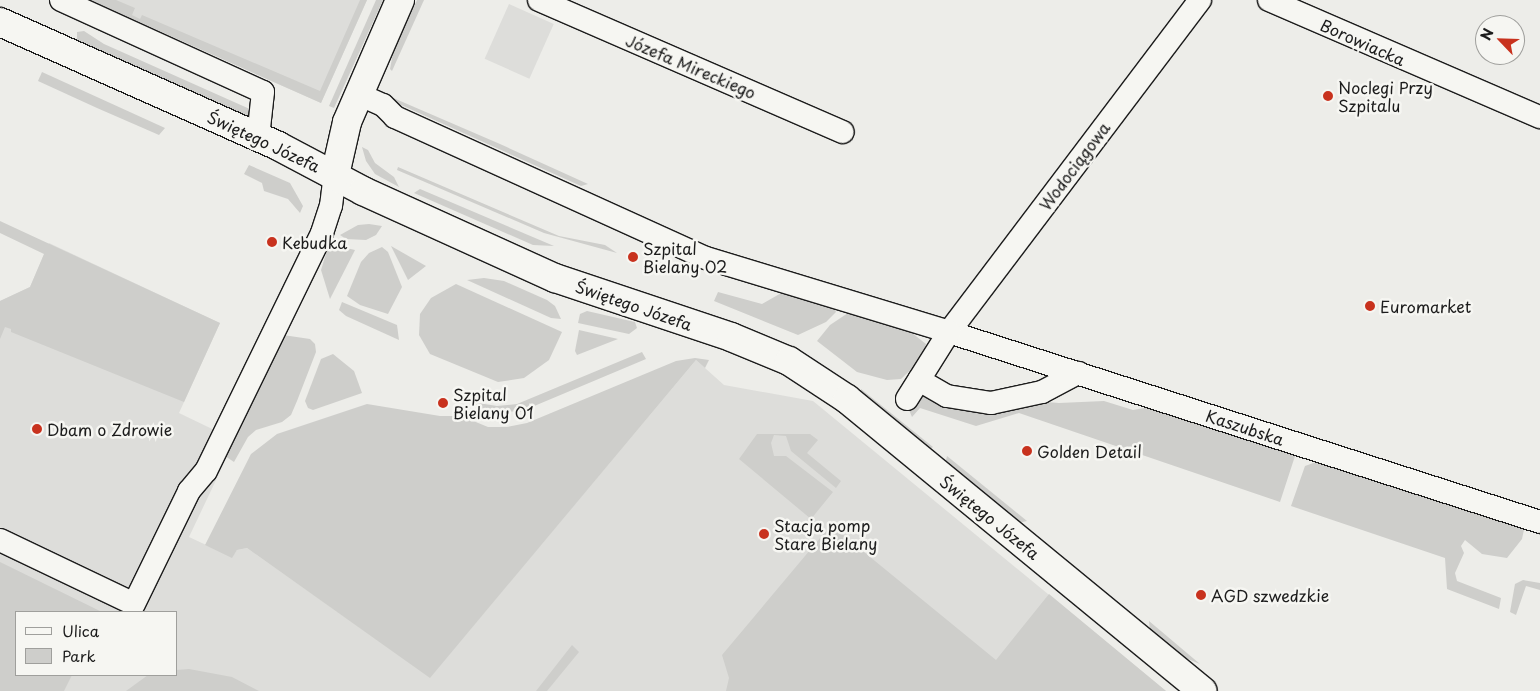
<!DOCTYPE html>
<meta charset="utf-8">
<style>
body{margin:0}
#map{position:relative;width:1540px;height:691px;overflow:hidden;background:#edede9;font-family:"Playpen Sans",sans-serif}
div>[style]{position:absolute}
[style*='--x']{left:calc(var(--x)*1px);top:calc(var(--y)*1px);width:calc(var(--w)*1px);rotate:calc(var(--a)*1deg)}
.built>*{inset:0;background:#ddddda;transform-origin:0 0}
.green>*{inset:0;background:#cececb}
.roads{filter:drop-shadow(1px 0 #1c1c1c) drop-shadow(-1px 0 #1c1c1c) drop-shadow(0 1px #1c1c1c) drop-shadow(0 -1px #1c1c1c)}
.minor>*{height:22px;margin:-11px;padding:0 11px;transform-origin:11px;border-radius:11px;background:#f6f6f2}
.tertiary>*{height:28px;margin:-14px;padding:0 14px;transform-origin:14px;border-radius:14px;background:#f6f6f2}
.dots>*{width:14px;height:14px;translate:-50% -50%;box-sizing:border-box;border:2px solid #f6f6f2;border-radius:50%}
span{translate:-50% -50%;white-space:nowrap;text-align:center;line-height:1.15;-webkit-text-stroke:5px #f6f6f2;paint-order:stroke}
.street-label{font-size:16px;color:#1c1c1c}
.poi-label{font-size:16px;color:#1c1c1c}
.left{translate:0 -50%;text-align:left}
.legend{position:absolute;left:15px;top:611px;width:162px;height:65px;box-sizing:border-box;background:#f6f6f2;border:1px solid #9f9f9c;margin:0;padding:6px 9px;list-style:none;font-size:15px;color:#1c1c1c}
.legend li{display:flex;align-items:center;gap:10px;height:25px}
.legend b{width:25px;border:1px solid #9f9f9c}
.north{position:absolute;left:1475px;top:15px;width:50px;height:50px;box-sizing:border-box;background:#f6f6f2;border:1px solid #9f9f9c;border-radius:50%;rotate:294deg;font-size:14px;font-weight:700;line-height:20px;text-align:center;color:#1c1c1c}
.north::after{content:'';display:block;margin:auto;width:18px;height:22px;background:#c8321e;clip-path:polygon(50% 0,100% 100%,50% 72%,0 100%)}
</style>
<div id="map">
<div class="built">
<div style="clip-path:polygon(90px 0,367px 0,321px 103px)"></div>
<div style="left:509px;top:4px;width:49px;height:60px;rotate:24deg"></div>
<div style="clip-path:polygon(evenodd,49px 243px,220px 323px,179px 413px,235px 440px,189px 537px,232px 557px,237px 550px,247px 548px,430px 677px,696px 360px,724px 385px,813px 401px,1166px 691px,0 691px,0 301px,30px 287px,49px 243px,16px 612px,176px 612px,176px 675px,16px 675px,16px 612px)"></div>
</div>
<div class="green">
<div style="clip-path:polygon(90px 0,116px 0,135px 8px,132px 15px,140px 19px,142px 15px,320px 91px,360px 0,367px 0,321px 103px)"></div>
<div style="clip-path:polygon(376px 0,383px 0,334px 108px,329px 106px)"></div>
<div style="clip-path:polygon(417px 0,424px 0,392px 71px,390px 69px,393px 53px)"></div>
<div style="clip-path:polygon(84px 31px,104px 44px,252px 110px,249px 118px,77px 42px,77px 32px)"></div>
<div style="clip-path:polygon(42px 72px,165px 128px,159px 135px,97px 108px,38px 81px)"></div>
<div style="clip-path:polygon(391px 97px,500px 144px,588px 184px,581px 186px,390px 100px)"></div>
<div style="clip-path:polygon(362px 147px,368px 150px,375px 163px,394px 177px,399px 187px,375px 174px,366px 161px)"></div>
<div style="clip-path:polygon(249px 165px,290px 183px,303px 206px,300px 213px,288px 199px,264px 191px,262px 183px,244px 174px)"></div>
<div style="clip-path:polygon(398px 167px,559px 236px,605px 245px,617px 253px,544px 233px,397px 170px)"></div>
<div style="clip-path:polygon(420px 189px,554px 246px,533px 245px,414px 193px)"></div>
<div style="clip-path:polygon(0 221px,220px 323px,184px 402px,11px 332px,11px 329px,5px 327px,0 339px,0 301px,30px 287px,44px 254px,0 233px)"></div>
<div style="clip-path:polygon(358px 225px,369px 224px,382px 226px,376px 235px,366px 240px,346px 239px,340px 235px)"></div>
<div style="clip-path:polygon(329px 244px,355px 250px,330px 299px,321px 270px)"></div>
<div style="clip-path:polygon(391px 246px,426px 266px,408px 280px)"></div>
<div style="clip-path:polygon(382px 247px,388px 252px,402px 287px,388px 314px,360px 305px,347px 296px,361px 262px,369px 253px)"></div>
<div style="clip-path:polygon(484px 278px,504px 281px,547px 300px,555px 306px,561px 319px,551px 318px,467px 280px)"></div>
<div style="clip-path:polygon(456px 284px,562px 332px,549px 360px,524px 378px,498px 382px,430px 354px,419px 335px,420px 314px,431px 298px)"></div>
<div style="clip-path:polygon(718px 292px,762px 304px,783px 292px,833px 305px,836px 312px,826px 322px,798px 335px,714px 301px)"></div>
<div style="clip-path:polygon(342px 302px,397px 325px,399px 340px,346px 316px,339px 310px)"></div>
<div style="clip-path:polygon(587px 311px,635px 322px,637px 328px,629px 334px,578px 323px,580px 314px)"></div>
<div style="clip-path:polygon(851px 311px,907px 329px,926px 344px,923px 358px,901px 379px,887px 380px,857px 372px,817px 341px,830px 325px)"></div>
<div style="clip-path:polygon(579px 330px,618px 339px,577px 355px,575px 351px)"></div>
<div style="clip-path:polygon(283px 335px,310px 339px,315px 344px,316px 352px,297px 401px,291px 415px,282px 422px,256px 430px,248px 437px,234px 462px,225px 456px)"></div>
<div style="clip-path:polygon(642px 352px,646px 359px,520px 412px,486px 410px,466px 401px,497px 406px,517px 404px)"></div>
<div style="clip-path:polygon(333px 354px,354px 371px,362px 393px,313px 410px,308px 408px,305px 401px,321px 359px)"></div>
<div style="clip-path:polygon(695px 358px,709px 360px,705px 368px,696px 360px,430px 678px,247px 548px,237px 550px,232px 558px,205px 545px,251px 454px,277px 434px,367px 404px,440px 416px,461px 416px,488px 427px,507px 427px,527px 423px,676px 361px)"></div>
<div style="clip-path:polygon(861px 389px,933px 447px,928px 451px,861px 394px)"></div>
<div style="clip-path:polygon(920px 392px,1059px 403px,1104px 401px,1133px 410px,1150px 407px,1293px 451px,1295px 456px,1280px 502px,1019px 413px,976px 426px,920px 408px,912px 417px,909px 410px)"></div>
<div style="clip-path:polygon(757px 434px,810px 434px,818px 440px,807px 453px,841px 481px,836px 488px,791px 451px,786px 436px,774px 435px,771px 443px,774px 456px,786px 456px,833px 492px,811px 519px,739px 459px)"></div>
<div style="clip-path:polygon(947px 456px,1027px 521px,1018px 523px,945px 465px)"></div>
<div style="clip-path:polygon(1316px 462px,1525px 525px,1522px 539px,1507px 558px,1482px 554px,1465px 540px,1461px 546px,1464px 553px,1455px 573px,1457px 581px,1501px 598px,1499px 609px,1447px 589px,1445px 558px,1291px 506px,1305px 466px)"></div>
<div style="clip-path:polygon(831px 525px,996px 660px,1049px 594px,1166px 691px,726px 691px,729px 678px,722px 655px)"></div>
<div style="clip-path:polygon(0 562px,102px 612px,16px 612px,16px 675px,72px 675px,64px 691px,0 691px)"></div>
<div style="clip-path:polygon(1523px 580px,1540px 583px,1540px 590px,1526px 586px,1516px 615px,1510px 612px,1515px 584px)"></div>
<div style="clip-path:polygon(1149px 621px,1200px 664px,1178px 655px,1150px 632px)"></div>
<div style="clip-path:polygon(572px 645px,579px 652px,547px 691px,536px 691px)"></div>
<div style="clip-path:polygon(189px 669px,232px 677px,259px 691px,126px 691px,148px 675px,176px 675px,176px 670px)"></div>
</div>
<div class="roads">
<div class="minor">
<div style="--x:61;--y:0;--w:222;--a:24.5"></div>
<div style="--x:263;--y:92;--w:45;--a:96.3"></div>
<div style="--x:539;--y:0;--w:331;--a:23.5"></div>
<div style="--x:1200;--y:0;--w:416;--a:127.1"></div>
<div style="--x:949;--y:332;--w:621;--a:17.82"></div>
<div style="--x:1269;--y:0;--w:295;--a:23.4"></div>
<div style="--x:358;--y:94;--w:27;--a:24"></div>
<div style="--x:383;--y:105;--w:17;--a:45"></div>
<div style="--x:395;--y:117;--w:341;--a:24.4"></div>
<div style="--x:706;--y:258;--w:254;--a:16.9"></div>
<div style="--x:949;--y:332;--w:79;--a:122.1"></div>
<div style="--x:919;--y:380;--w:32;--a:30"></div>
<div style="--x:947;--y:396;--w:45;--a:9"></div>
<div style="--x:991;--y:403;--w:52;--a:-12.2"></div>
<div style="--x:1042;--y:392;--w:41;--a:-27.8"></div>
<div style="--x:0;--y:540;--w:148;--a:25.5"></div>
<div style="--x:134;--y:604;--w:126;--a:-64"></div>
<div style="--x:189;--y:491;--w:26;--a:-50"></div>
<div style="--x:206;--y:471;--w:265;--a:-64"></div>
<div style="--x:322;--y:233;--w:28;--a:-72"></div>
<div style="--x:331;--y:206;--w:31;--a:-83"></div>
</div>
<div class="tertiary">
<div style="--x:0;--y:22;--w:304;--a:24"></div>
<div style="--x:278;--y:146;--w:96;--a:27.9"></div>
<div style="--x:363;--y:191;--w:211;--a:24.4"></div>
<div style="--x:555;--y:278;--w:186;--a:18.5"></div>
<div style="--x:731;--y:337;--w:63;--a:22.5"></div>
<div style="--x:789;--y:361;--w:69;--a:33.2"></div>
<div style="--x:847;--y:399;--w:460;--a:39.4"></div>
<div style="--x:335;--y:175;--w:54;--a:-77.2"></div>
<div style="--x:347;--y:122;--w:133;--a:-66.5"></div>
</div>
</div>
<div class="dots">
<div style="left:1328px;top:96px;background:#c8321e"></div>
<div style="left:272px;top:242px;background:#c8321e"></div>
<div style="left:633px;top:257px;background:#c8321e"></div>
<div style="left:1370px;top:306px;background:#c8321e"></div>
<div style="left:443px;top:403px;background:#c8321e"></div>
<div style="left:37px;top:429px;background:#c8321e"></div>
<div style="left:1027px;top:451px;background:#c8321e"></div>
<div style="left:764px;top:534px;background:#c8321e"></div>
<div style="left:1201px;top:595px;background:#c8321e"></div>
</div>
<div class="street-label">
<span style="left:1363px;top:42px;rotate:24deg">Borowiacka</span>
<span style="left:691px;top:66px;rotate:23deg">Józefa Mireckiego</span>
<span style="left:264px;top:141px;rotate:25deg">Świętego Józefa</span>
<span style="left:1074px;top:166px;rotate:-53deg">Wodociągowa</span>
<span style="left:634px;top:305px;rotate:19deg">Świętego Józefa</span>
<span style="left:1245px;top:427px;rotate:18deg">Kaszubska</span>
<span style="left:990px;top:517px;rotate:39deg">Świętego Józefa</span>
</div>
<div class="poi-label">
<span class="left" style="left:1338px;top:96px">Noclegi Przy<br>Szpitalu</span>
<span class="left" style="left:282px;top:242px">Kebudka</span>
<span class="left" style="left:643px;top:257px">Szpital<br>Bielany 02</span>
<span class="left" style="left:1380px;top:306px">Euromarket</span>
<span class="left" style="left:453px;top:403px">Szpital<br>Bielany 01</span>
<span class="left" style="left:47px;top:429px">Dbam o Zdrowie</span>
<span class="left" style="left:1037px;top:451px">Golden Detail</span>
<span class="left" style="left:774px;top:534px">Stacja pomp<br>Stare Bielany</span>
<span class="left" style="left:1211px;top:595px">AGD szwedzkie</span>
</div>
<ul class="legend">
<li><b style="height:6px;background:#f6f6f2"></b>Ulica</li>
<li><b style="height:14px;background:#cececb"></b>Park</li>
</ul>
<div class="north">N</div>
</div>
